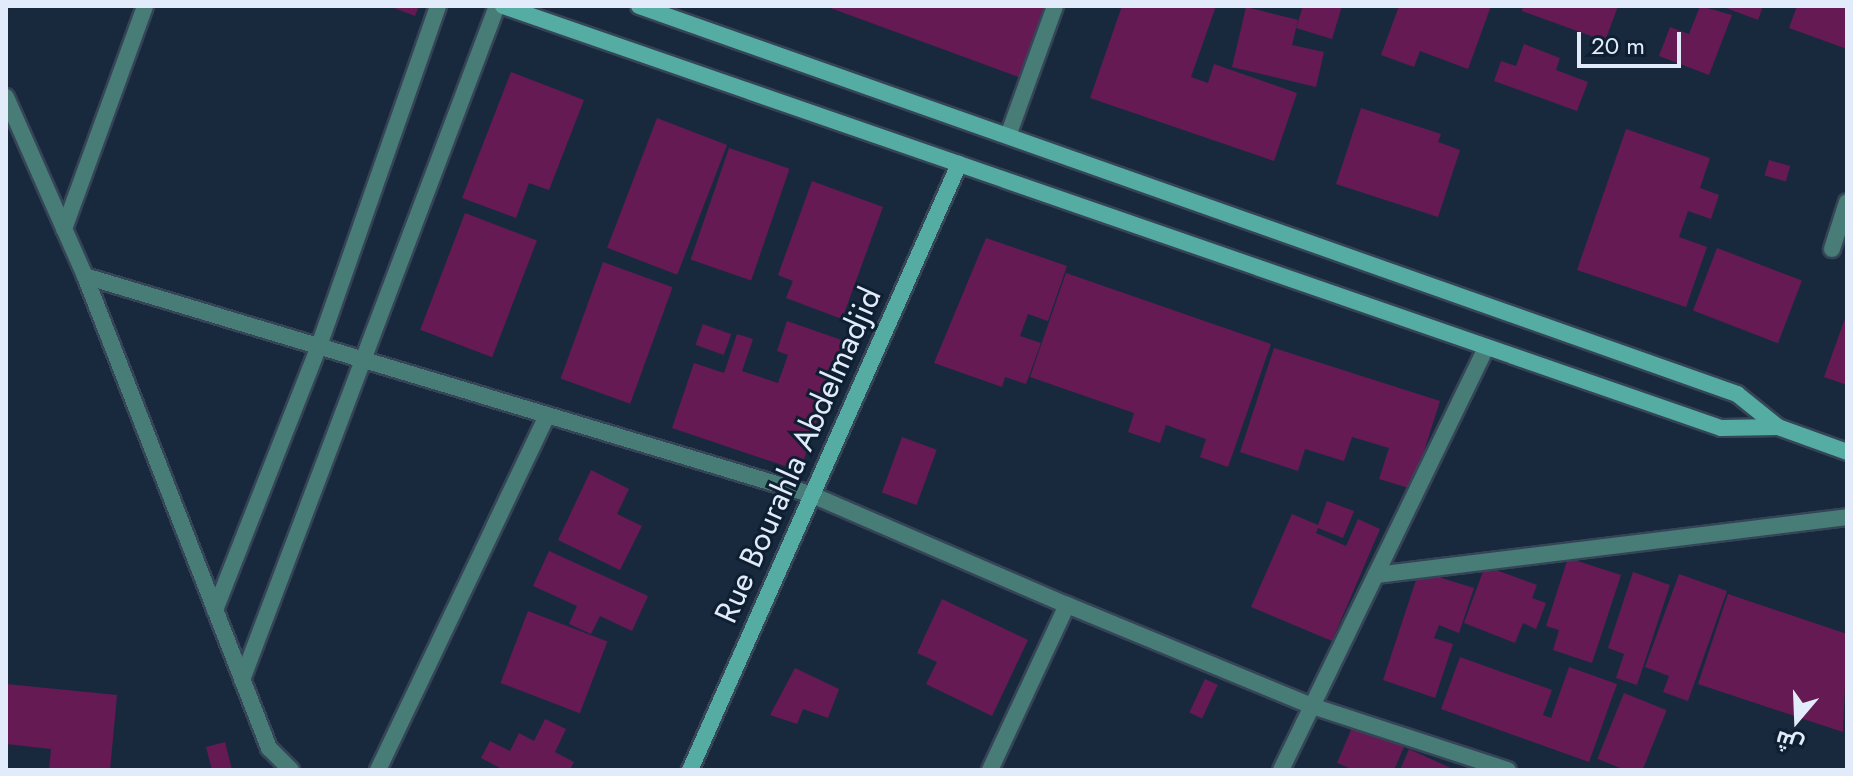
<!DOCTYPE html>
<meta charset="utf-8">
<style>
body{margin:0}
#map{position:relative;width:1853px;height:776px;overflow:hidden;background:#19293d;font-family:Jost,Cairo,sans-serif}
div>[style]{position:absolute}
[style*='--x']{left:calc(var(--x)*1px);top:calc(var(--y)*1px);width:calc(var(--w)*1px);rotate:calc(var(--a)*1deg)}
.building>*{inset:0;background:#651a53;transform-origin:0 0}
.roads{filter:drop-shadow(2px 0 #354457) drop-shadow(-2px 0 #354457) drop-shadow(0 2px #354457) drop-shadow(0 -2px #354457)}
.street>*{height:16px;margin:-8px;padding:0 8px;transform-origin:8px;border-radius:8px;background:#487c76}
.secondary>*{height:16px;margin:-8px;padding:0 8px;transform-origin:8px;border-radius:8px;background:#55aca3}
span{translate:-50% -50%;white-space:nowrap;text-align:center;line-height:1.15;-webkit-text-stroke:6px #0f1f32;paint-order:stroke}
.street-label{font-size:32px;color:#e1ebf9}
.frame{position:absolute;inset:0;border:8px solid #e1ebf9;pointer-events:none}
.north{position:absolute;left:1757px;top:680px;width:80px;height:80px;-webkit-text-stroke:6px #0f1f32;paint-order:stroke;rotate:199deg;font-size:22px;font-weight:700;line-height:32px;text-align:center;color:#e1ebf9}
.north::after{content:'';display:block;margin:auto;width:28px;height:36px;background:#e1ebf9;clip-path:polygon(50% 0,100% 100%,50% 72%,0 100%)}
.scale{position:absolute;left:1577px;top:32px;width:104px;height:36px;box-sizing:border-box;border:4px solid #e1ebf9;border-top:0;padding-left:10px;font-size:24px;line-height:28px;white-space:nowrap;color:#e1ebf9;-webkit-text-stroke:6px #0f1f32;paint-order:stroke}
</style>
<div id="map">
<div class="building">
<div style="clip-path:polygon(389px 6px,419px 6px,415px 16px)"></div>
<div style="clip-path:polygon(825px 6px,1054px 6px,1027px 80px)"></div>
<div style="clip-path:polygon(1122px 6px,1216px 6px,1191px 77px,1208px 83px,1214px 64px,1297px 93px,1274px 161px,1090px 98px)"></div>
<div style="clip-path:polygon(1303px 6px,1342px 6px,1332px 39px,1296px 28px)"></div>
<div style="clip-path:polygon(1399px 6px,1491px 6px,1468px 69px,1420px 51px,1414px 67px,1381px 55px)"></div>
<div style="clip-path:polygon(1523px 6px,1618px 6px,1605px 41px,1522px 11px)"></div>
<div style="clip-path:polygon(1700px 6px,1732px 15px,1709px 75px,1659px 56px,1670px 27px,1689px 34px)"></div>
<div style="clip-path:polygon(1721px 6px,1763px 6px,1758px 20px)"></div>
<div style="clip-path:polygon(1797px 6px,1847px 6px,1847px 49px,1789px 28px)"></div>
<div style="clip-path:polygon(1246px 7px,1298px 20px,1292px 45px,1324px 52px,1316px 87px,1232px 67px)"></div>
<div style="clip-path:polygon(1524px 44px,1560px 58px,1556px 70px,1588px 82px,1577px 111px,1494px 81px,1501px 61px,1516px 66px)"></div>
<div style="clip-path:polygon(511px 72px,584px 100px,549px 190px,529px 183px,516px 218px,462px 198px)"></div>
<div style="clip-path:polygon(1361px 108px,1441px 134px,1438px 142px,1460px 150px,1438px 217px,1336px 184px)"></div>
<div style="left:657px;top:118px;width:75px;height:139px;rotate:21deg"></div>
<div style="clip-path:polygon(1626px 129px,1710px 158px,1700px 188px,1719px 195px,1711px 219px,1688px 211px,1679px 237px,1707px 247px,1686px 307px,1577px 270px)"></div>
<div style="left:729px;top:148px;width:64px;height:118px;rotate:19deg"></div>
<div style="left:1769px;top:160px;width:22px;height:16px;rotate:16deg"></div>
<div style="clip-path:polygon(812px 181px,883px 207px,842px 319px,786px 298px,793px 281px,778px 275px)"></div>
<div style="left:465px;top:213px;width:77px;height:125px;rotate:21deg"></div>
<div style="clip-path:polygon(986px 238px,1067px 266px,1048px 321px,1028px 314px,1020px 336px,1041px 343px,1026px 384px,1005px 377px,1002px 387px,934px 363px)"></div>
<div style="left:1717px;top:248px;width:91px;height:67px;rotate:21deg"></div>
<div style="left:603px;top:262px;width:74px;height:124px;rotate:20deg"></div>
<div style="clip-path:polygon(1066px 273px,1271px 344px,1228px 467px,1200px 457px,1206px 439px,1166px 425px,1160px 443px,1128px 432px,1134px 413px,1030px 377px)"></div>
<div style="clip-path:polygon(1847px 313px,1847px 385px,1824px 377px)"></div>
<div style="clip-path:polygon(787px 321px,853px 344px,839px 385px,830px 382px,800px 471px,672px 428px,694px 363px,724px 373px,737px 334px,753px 339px,742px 371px,778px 383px,788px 355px,777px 351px)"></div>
<div style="left:703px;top:324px;width:30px;height:22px;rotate:20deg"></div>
<div style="clip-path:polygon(1274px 348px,1440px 401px,1412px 489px,1379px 479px,1389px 448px,1352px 437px,1344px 461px,1305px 449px,1298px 471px,1240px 452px)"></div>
<div style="left:902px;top:437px;width:37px;height:59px;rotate:20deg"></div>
<div style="clip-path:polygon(591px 470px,629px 489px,617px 514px,642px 526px,620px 570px,558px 540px)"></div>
<div style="clip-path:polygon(1327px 501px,1354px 511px,1343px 538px,1318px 528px,1316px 533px,1346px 546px,1358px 519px,1380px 529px,1332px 641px,1251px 607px,1292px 514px,1318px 525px)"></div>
<div style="clip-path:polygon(549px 551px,648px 596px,632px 631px,600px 616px,591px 634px,569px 624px,577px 606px,533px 586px)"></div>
<div style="clip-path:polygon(1568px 558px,1621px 575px,1592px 663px,1553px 650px,1559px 630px,1546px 626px)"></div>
<div style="clip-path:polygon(1485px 566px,1537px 585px,1532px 598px,1546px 603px,1536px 629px,1523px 623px,1515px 643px,1464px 623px)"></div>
<div style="clip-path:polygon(1419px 571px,1474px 588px,1459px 633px,1439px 625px,1434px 638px,1453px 644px,1435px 698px,1383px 680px)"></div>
<div style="clip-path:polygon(1633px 572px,1670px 585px,1637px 685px,1616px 678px,1624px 654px,1608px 648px)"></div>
<div style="clip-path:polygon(1679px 574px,1727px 591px,1688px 701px,1663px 692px,1669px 676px,1645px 667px)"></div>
<div style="clip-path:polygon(1728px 594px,1847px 634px,1843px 732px,1698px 684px)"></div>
<div style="clip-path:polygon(942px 599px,1028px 640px,992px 716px,926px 684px,937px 662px,917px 653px)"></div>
<div style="left:528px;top:611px;width:85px;height:77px;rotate:21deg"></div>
<div style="clip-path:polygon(1460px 657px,1552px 690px,1543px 715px,1551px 718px,1569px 667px,1617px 684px,1589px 762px,1441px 709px)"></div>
<div style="clip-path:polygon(795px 668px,839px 689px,828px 718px,803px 709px,797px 724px,770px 715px)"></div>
<div style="left:1205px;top:679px;width:14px;height:37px;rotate:25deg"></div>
<div style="clip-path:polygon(6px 684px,117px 695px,110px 770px,49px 770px,51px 749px,6px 744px)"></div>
<div style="left:1624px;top:693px;width:46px;height:71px;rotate:22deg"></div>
<div style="clip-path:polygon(545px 719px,566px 729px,555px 752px,574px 762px,570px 770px,504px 770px,481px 758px,490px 741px,510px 751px,519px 733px,534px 741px)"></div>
<div style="clip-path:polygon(1353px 725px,1404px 747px,1394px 770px,1354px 770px,1337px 763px)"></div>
<div style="clip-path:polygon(225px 742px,232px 770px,212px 770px,206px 747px)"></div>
<div style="clip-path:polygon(1409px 749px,1455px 770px,1400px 770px)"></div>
</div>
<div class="roads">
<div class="street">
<div style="--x:6;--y:97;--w:196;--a:66.2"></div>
<div style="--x:85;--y:276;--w:507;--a:68.7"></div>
<div style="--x:269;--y:748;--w:31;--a:45"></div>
<div style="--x:1008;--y:136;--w:138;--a:-70.1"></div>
<div style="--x:64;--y:229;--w:237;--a:-70"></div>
<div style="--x:1832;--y:249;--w:49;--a:-72.3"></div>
<div style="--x:85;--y:276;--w:757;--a:16.74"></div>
<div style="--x:810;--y:494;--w:280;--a:23.4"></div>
<div style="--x:1376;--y:575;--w:475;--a:-7"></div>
<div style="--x:215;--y:610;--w:284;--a:-68.5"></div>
<div style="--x:319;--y:346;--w:360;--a:-70.7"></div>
<div style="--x:242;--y:680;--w:721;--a:-69.28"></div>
<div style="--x:378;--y:770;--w:393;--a:-64.5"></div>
<div style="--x:990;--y:770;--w:182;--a:-65"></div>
<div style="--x:1067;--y:605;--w:265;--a:22.4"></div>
<div style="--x:1312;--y:706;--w:206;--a:18.1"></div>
<div style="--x:1281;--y:770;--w:470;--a:-64.1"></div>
</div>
<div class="secondary">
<div style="--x:503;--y:6;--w:1289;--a:19.11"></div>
<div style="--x:1721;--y:428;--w:57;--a:-1"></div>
<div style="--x:639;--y:6;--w:1165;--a:19.46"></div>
<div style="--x:1737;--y:394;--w:53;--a:38.8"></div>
<div style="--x:1778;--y:427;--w:73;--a:19.9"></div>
<div style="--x:690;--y:770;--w:663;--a:-66.06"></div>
</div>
</div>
<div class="street-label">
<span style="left:798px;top:455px;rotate:-66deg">Rue Bourahla Abdelmadjid</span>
</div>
<div class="frame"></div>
<div class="north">ش</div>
<div class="scale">20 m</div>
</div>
